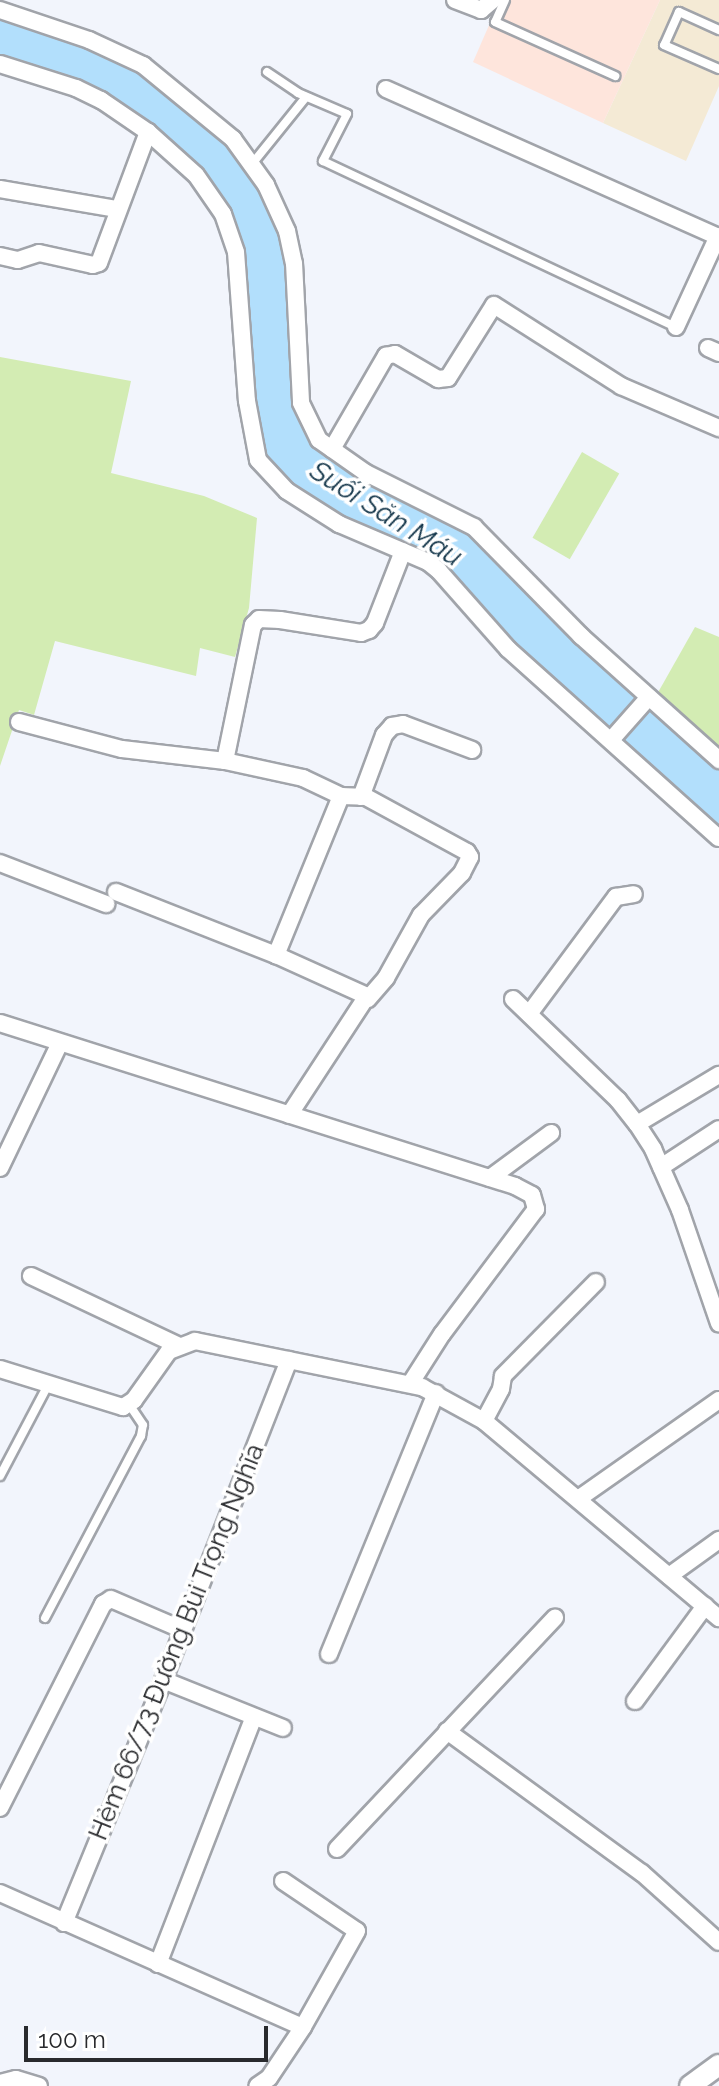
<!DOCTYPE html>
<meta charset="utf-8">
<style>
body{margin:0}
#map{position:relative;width:719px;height:2086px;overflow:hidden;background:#f2f5fc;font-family:Raleway,sans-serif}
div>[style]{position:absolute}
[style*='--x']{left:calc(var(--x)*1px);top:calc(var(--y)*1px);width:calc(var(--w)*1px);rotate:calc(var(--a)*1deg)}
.commercial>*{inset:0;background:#f4ead5}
.industrial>*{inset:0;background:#fee5dc}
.green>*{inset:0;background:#d3ecb3;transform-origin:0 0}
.water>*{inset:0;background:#b2dffc}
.roads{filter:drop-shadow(2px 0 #a1a4aa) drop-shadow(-2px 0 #a1a4aa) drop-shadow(0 2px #a1a4aa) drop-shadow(0 -2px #a1a4aa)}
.service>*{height:8px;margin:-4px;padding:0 4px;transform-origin:4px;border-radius:4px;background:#fff}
.minor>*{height:16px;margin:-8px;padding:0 8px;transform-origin:8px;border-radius:8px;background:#fff}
.tertiary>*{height:20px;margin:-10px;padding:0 10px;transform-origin:10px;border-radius:10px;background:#fff}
span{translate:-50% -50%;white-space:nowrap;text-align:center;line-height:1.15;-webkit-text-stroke:7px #fff;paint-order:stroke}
.street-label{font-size:26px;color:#292a2d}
.water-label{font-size:28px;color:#15374b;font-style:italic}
.scale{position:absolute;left:24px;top:2026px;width:244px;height:36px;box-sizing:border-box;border:4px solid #292a2d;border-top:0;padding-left:10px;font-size:24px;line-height:28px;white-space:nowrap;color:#292a2d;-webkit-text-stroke:6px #fff;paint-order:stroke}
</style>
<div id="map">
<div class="commercial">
<div style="clip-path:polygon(660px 0,719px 0,719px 86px,686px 161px,603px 123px)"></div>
</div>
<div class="industrial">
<div style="clip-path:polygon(500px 0,660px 0,603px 123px,473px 62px)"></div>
</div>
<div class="green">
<div style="clip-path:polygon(0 357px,131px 381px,111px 473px,204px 496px,257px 518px,249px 608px,235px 657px,200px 648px,196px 676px,55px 641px,34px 715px,19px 710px,0 766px)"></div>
<div style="left:582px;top:452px;width:43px;height:99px;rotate:30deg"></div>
<div style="clip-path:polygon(695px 627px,719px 637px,719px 750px,656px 696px)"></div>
</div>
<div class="water">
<div style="clip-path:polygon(0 16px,86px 44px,139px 70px,229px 143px,261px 188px,281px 232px,314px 443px,471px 532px,719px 767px,719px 829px,516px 648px,444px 568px,343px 519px,291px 487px,264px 457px,253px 401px,242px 252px,152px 128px,0 58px)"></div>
</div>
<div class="roads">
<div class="service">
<div style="--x:505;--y:0;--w:24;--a:114"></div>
<div style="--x:495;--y:22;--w:132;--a:24.2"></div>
<div style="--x:719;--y:30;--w:44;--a:-155.8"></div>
<div style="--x:679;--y:12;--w:36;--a:114"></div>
<div style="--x:664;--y:45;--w:60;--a:23.6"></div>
<div style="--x:267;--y:72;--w:37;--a:34"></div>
<div style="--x:298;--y:93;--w:53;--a:23.2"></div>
<div style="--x:347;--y:114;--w:53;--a:117.1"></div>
<div style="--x:323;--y:161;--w:390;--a:25.2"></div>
<div style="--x:252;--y:164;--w:86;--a:-51.1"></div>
<div style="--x:0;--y:1476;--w:103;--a:-62.2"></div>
<div style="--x:45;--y:1618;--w:206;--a:-62.2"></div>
<div style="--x:141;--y:1436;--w:11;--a:-80"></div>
<div style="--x:143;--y:1425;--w:25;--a:-124"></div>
</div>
<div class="minor">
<div style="--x:455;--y:0;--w:28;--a:21"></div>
<div style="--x:481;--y:10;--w:16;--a:-40"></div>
<div style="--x:0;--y:10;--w:94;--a:18.6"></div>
<div style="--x:89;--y:40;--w:60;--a:24.8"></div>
<div style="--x:143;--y:65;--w:117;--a:39.4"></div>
<div style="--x:233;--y:139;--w:57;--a:54.3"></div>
<div style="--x:266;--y:185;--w:51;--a:65.5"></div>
<div style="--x:287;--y:231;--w:33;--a:78"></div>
<div style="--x:294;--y:263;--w:140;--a:87.1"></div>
<div style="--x:301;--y:403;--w:41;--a:64.1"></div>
<div style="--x:319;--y:440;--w:57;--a:35.1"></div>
<div style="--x:366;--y:473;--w:121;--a:26.6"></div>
<div style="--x:474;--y:527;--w:153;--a:45.5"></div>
<div style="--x:581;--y:636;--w:186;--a:41.9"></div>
<div style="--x:0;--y:64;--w:80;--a:17.5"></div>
<div style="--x:76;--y:88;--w:28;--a:26"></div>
<div style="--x:101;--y:100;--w:57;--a:34.2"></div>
<div style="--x:148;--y:132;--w:64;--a:41.9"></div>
<div style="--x:196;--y:175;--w:47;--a:55.3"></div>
<div style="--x:223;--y:214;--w:40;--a:71.1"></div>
<div style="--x:236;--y:252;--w:149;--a:85.8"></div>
<div style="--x:247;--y:401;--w:60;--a:79.4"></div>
<div style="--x:258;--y:460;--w:42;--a:46.9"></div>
<div style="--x:287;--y:491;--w:62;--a:32.4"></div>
<div style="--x:339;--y:524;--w:97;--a:23.1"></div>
<div style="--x:428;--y:562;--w:14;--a:39"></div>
<div style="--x:439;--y:571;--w:104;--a:48.5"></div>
<div style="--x:508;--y:649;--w:283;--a:41.9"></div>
<div style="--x:386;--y:89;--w:364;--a:24"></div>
<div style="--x:0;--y:189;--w:119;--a:9.7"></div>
<div style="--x:0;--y:256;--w:18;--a:13"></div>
<div style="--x:18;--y:260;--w:22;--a:-18"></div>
<div style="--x:39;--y:253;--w:55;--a:12.5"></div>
<div style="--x:93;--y:265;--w:6;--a:-18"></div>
<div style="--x:99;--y:263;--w:140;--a:-69.5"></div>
<div style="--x:676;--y:327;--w:100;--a:-65.2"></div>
<div style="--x:708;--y:348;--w:12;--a:24"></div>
<div style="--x:332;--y:449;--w:108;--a:-59.9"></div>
<div style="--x:386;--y:356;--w:9;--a:-13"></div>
<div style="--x:395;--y:354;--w:50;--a:30.2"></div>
<div style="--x:438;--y:379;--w:10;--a:-6"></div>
<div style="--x:448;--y:378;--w:86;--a:-57.8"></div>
<div style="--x:494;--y:305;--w:151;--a:32.5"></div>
<div style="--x:621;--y:386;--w:107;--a:23.2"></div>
<div style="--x:19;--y:722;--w:106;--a:14.7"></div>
<div style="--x:122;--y:749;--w:104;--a:6.6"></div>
<div style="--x:225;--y:761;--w:80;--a:12.3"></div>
<div style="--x:303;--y:778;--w:42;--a:25.3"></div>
<div style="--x:341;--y:796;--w:172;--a:112.2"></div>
<div style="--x:611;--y:740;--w:57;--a:-48.5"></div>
<div style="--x:225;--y:761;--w:139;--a:-78.4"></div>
<div style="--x:253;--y:625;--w:8;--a:-45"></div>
<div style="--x:259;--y:619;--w:21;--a:3"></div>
<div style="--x:280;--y:620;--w:82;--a:9.1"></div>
<div style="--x:361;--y:633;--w:9;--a:-21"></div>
<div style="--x:369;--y:630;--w:9;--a:-49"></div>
<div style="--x:375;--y:623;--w:77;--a:-68.7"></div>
<div style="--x:341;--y:796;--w:25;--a:2"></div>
<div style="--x:366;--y:797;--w:115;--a:28.6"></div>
<div style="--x:467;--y:852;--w:6;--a:59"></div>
<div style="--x:470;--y:857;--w:18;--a:117"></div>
<div style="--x:462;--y:873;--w:59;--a:134.3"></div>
<div style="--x:421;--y:915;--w:72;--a:119.1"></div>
<div style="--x:386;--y:978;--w:28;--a:131"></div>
<div style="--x:361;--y:797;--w:66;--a:-69.6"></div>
<div style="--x:384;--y:735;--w:12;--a:-48"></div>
<div style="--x:392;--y:726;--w:11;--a:-10"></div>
<div style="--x:403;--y:724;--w:74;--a:20.6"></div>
<div style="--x:0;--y:863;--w:114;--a:21.1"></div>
<div style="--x:116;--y:892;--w:172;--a:21.5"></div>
<div style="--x:276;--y:955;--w:100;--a:24.3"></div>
<div style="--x:367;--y:996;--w:142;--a:123.2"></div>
<div style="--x:513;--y:999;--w:146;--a:43.9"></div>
<div style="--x:618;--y:1100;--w:31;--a:52"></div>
<div style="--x:637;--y:1124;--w:30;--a:57"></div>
<div style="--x:653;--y:1149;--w:67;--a:66.1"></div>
<div style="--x:680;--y:1210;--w:120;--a:71"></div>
<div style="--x:529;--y:1014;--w:146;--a:-53.4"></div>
<div style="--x:616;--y:897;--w:18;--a:-9"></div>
<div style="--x:0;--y:1023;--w:540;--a:17.56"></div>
<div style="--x:515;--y:1186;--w:19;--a:28"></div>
<div style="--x:532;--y:1195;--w:15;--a:74"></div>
<div style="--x:536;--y:1209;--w:156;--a:126.9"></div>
<div style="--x:442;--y:1334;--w:59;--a:122.6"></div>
<div style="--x:637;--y:1124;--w:96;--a:-30.9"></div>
<div style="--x:661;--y:1167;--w:69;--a:-33.2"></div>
<div style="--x:0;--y:1168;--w:139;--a:-64.4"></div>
<div style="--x:490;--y:1178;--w:76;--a:-36.4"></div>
<div style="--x:31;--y:1276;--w:164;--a:25.3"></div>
<div style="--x:0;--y:1369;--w:129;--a:17.2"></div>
<div style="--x:123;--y:1407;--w:13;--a:-32"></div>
<div style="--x:134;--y:1400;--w:60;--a:-54.5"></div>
<div style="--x:169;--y:1351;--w:28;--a:-21"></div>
<div style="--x:195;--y:1341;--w:232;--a:11.5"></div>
<div style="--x:422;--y:1387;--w:71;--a:28.7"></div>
<div style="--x:484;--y:1421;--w:307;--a:40"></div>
<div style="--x:484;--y:1421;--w:36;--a:-62"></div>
<div style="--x:501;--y:1389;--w:13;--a:-81"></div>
<div style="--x:503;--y:1376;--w:132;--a:-45.3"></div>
<div style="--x:578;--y:1499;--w:172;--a:-35.1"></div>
<div style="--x:669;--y:1576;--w:62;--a:-35.8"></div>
<div style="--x:329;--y:1654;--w:282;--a:-67.7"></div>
<div style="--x:163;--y:1680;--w:129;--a:21.8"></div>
<div style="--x:635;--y:1701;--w:118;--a:-53.6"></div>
<div style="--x:447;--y:1731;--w:241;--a:36.1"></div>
<div style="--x:642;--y:1873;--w:103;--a:41.9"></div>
<div style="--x:0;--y:1808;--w:229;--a:-63.2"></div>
<div style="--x:103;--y:1604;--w:9;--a:-32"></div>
<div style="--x:111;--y:1599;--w:78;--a:23.3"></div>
<div style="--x:337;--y:1849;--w:318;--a:-46.7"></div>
<div style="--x:283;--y:1881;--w:89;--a:34"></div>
<div style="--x:357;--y:1931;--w:110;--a:119.4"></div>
<div style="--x:0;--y:1893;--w:331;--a:23.9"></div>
<div style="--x:303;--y:2027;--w:61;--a:123.7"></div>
<div style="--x:269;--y:2078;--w:14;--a:146"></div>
<div style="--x:64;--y:1923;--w:258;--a:-67.7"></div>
<div style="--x:162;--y:1684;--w:348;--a:-68.6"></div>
<div style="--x:158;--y:1964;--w:265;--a:-68.8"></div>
<div style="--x:0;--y:2083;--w:16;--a:-14"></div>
<div style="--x:16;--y:2079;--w:24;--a:17"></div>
</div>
<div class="tertiary">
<div style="--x:690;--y:2086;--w:36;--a:-36"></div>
</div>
</div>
<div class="street-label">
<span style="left:177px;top:1642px;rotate:-68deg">Hẻm 66/73 Đường Bùi Trọng Nghĩa</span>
</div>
<div class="water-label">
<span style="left:386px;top:514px;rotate:32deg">Suối Săn Máu</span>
</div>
<div class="scale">100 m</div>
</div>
